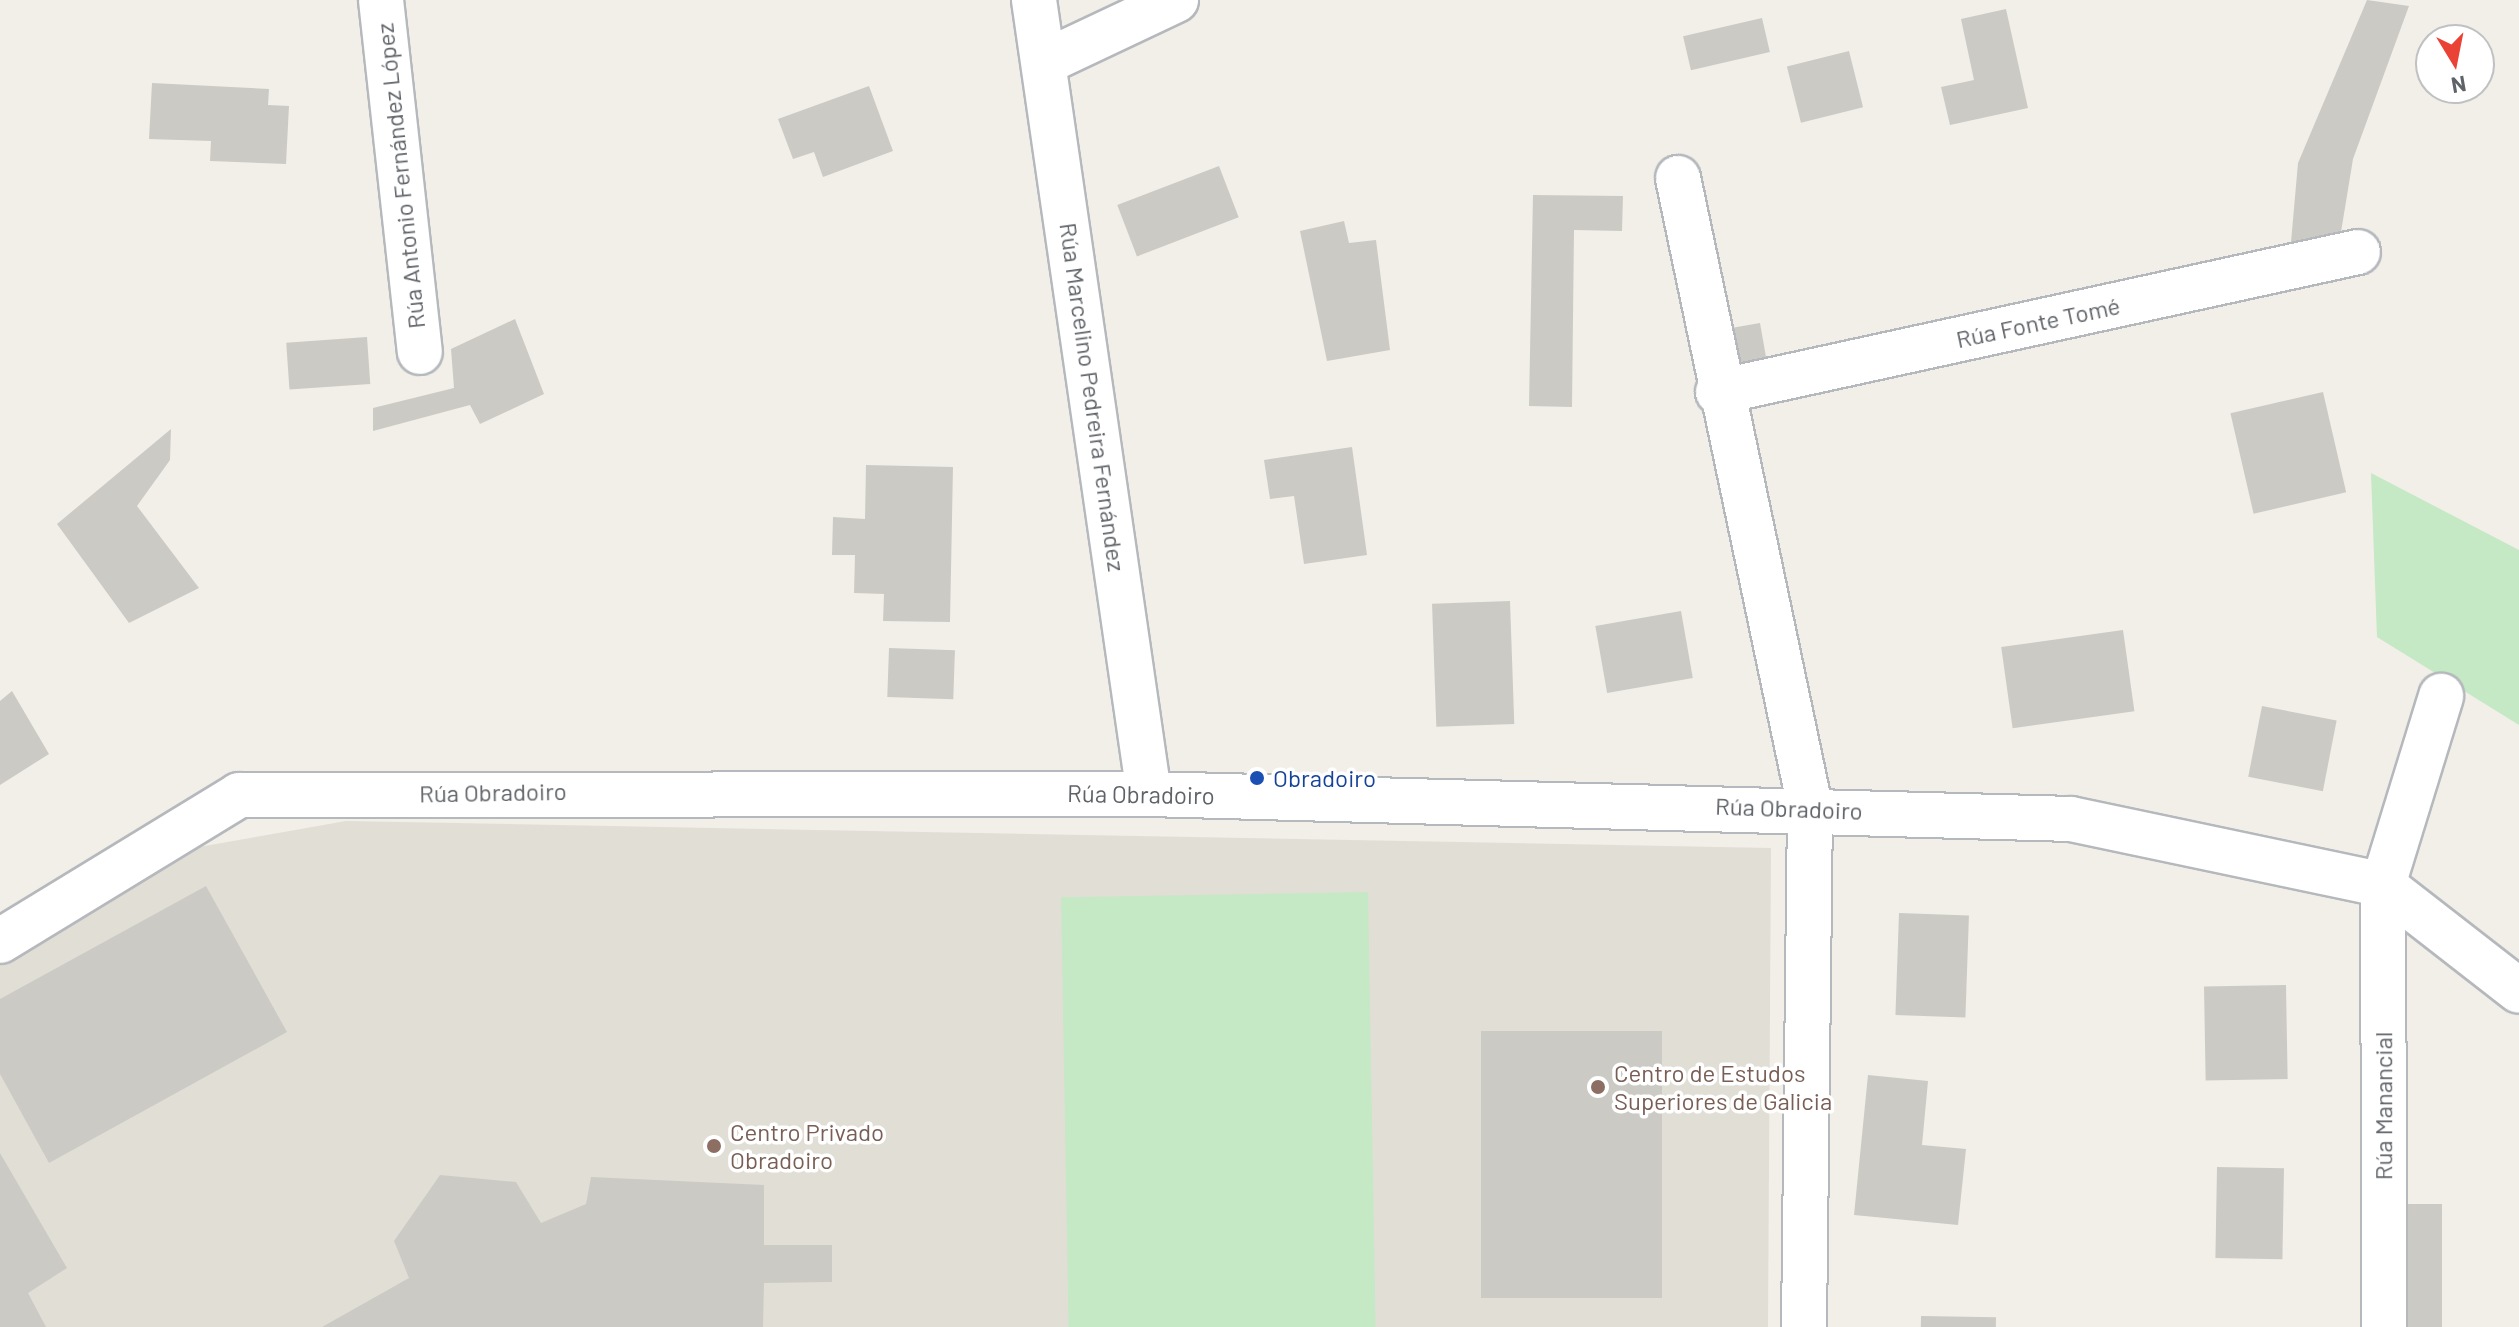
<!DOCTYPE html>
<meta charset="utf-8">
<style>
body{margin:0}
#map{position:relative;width:2519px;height:1327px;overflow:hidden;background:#f1efe8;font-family:Barlow,sans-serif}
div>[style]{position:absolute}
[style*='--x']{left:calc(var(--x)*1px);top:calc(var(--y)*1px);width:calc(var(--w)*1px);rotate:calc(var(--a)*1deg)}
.education>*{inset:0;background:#e1ded6}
.green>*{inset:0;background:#c5e8c5;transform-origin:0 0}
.building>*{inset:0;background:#cccac5;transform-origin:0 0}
.roads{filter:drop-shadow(2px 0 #b5b8bc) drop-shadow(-2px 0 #b5b8bc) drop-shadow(0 2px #b5b8bc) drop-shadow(0 -2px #b5b8bc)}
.minor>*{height:44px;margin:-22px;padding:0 22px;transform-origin:22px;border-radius:22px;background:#fff}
.dots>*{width:22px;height:22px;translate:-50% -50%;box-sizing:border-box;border:4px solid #fff;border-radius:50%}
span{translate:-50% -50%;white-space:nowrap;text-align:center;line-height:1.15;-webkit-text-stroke:7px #fff;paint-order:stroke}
.street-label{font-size:24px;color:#5f6368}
.transit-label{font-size:24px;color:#164399}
.left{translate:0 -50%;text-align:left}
.education-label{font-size:24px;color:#785e54}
.north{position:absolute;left:2415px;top:24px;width:80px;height:80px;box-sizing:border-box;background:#fff;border:2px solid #bfc1c3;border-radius:50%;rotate:170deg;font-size:22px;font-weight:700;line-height:32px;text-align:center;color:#5f6368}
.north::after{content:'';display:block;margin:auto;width:28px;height:36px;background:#ea4335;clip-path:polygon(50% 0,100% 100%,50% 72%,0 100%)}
</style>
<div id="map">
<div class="education">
<div style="clip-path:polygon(346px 821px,1771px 848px,1768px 1327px,0 1327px,0 965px,176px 851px)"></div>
</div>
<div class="green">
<div style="clip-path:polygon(2371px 473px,2519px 550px,2519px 725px,2377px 637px)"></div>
<div style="left:1368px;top:892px;width:435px;height:307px;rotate:89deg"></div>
</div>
<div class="building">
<div style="clip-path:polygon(2367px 0,2409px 6px,2353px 159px,2341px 232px,2291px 242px,2298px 163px)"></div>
<div style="clip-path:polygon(2006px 9px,2028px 108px,1950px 125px,1941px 87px,1974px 80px,1961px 19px)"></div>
<div style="left:1762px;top:18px;width:35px;height:81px;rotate:77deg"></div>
<div style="left:1849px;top:51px;width:58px;height:64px;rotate:76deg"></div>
<div style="clip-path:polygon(152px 83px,269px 89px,268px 105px,289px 106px,286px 164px,210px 161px,211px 141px,149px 139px)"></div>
<div style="clip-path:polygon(869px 86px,893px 151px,823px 177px,814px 152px,793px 159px,778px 119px)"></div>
<div style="left:1219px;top:166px;width:55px;height:109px;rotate:69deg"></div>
<div style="clip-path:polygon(1533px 195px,1623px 196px,1622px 231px,1574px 230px,1572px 407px,1529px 406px)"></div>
<div style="clip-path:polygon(1344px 221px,1349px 243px,1376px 240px,1390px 350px,1327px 361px,1300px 231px)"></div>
<div style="clip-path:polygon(515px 319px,544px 394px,480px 424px,470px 405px,373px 431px,373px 408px,454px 388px,451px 349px)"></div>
<div style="left:1760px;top:323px;width:36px;height:38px;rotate:80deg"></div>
<div style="left:367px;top:337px;width:47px;height:81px;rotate:86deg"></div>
<div style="left:2323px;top:392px;width:103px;height:95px;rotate:77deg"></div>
<div style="clip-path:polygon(171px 429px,170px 460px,137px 506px,199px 588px,129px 623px,57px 524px)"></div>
<div style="clip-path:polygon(1352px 447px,1367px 555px,1304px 564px,1294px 496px,1270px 499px,1264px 460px)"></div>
<div style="clip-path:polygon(866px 465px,953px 467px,950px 622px,883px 621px,884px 594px,854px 593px,855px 555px,832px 555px,833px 517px,865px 519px)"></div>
<div style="left:1510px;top:601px;width:123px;height:78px;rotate:88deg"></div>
<div style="left:1681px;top:611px;width:68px;height:87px;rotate:80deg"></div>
<div style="left:2123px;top:630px;width:82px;height:123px;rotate:82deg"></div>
<div style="left:889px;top:648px;width:66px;height:49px;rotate:2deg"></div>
<div style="clip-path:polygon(12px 691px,49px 754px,0 785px,0 701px)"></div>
<div style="left:2262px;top:706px;width:76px;height:72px;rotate:11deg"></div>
<div style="clip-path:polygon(206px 886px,287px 1032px,49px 1163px,0 1074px,0 999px)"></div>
<div style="left:1899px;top:913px;width:70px;height:102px;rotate:2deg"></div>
<div style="left:2286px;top:985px;width:94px;height:82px;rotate:89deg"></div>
<div style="left:1662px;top:1031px;width:267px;height:181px;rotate:90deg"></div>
<div style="clip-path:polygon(1868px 1075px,1928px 1081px,1922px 1145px,1966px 1149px,1958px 1225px,1854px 1215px)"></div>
<div style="clip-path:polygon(0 1153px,67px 1268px,28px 1293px,46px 1327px,0 1327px)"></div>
<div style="left:2217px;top:1167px;width:67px;height:91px;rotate:1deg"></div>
<div style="clip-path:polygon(440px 1175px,516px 1182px,541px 1223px,586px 1204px,591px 1177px,764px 1185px,764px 1245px,832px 1245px,832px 1282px,764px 1283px,763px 1327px,322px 1327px,409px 1278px,394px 1241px)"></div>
<div style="left:2397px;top:1204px;width:45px;height:123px"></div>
<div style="left:1921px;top:1316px;width:75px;height:11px;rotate:1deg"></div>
</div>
<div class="roads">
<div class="minor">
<div style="--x:381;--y:0;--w:354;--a:83.7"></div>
<div style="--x:1034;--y:0;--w:802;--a:81.76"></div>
<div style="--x:1045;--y:62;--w:145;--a:-25.3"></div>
<div style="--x:1678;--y:178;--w:643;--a:78.15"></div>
<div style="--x:1810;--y:807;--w:520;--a:90.66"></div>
<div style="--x:1718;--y:392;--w:655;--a:-12.34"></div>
<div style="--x:0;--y:941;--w:280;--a:-31.4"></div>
<div style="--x:239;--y:795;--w:910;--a:-0.06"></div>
<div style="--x:1149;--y:794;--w:922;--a:1.55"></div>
<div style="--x:2071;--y:819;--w:319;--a:11.9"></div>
<div style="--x:2383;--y:885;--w:172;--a:37.9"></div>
<div style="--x:2384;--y:1327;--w:442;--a:-90.1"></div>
<div style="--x:2383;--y:885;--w:198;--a:-72.9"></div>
</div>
</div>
<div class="dots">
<div style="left:1257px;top:778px;background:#1a4fb4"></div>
<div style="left:1598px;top:1087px;background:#8d6e63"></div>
<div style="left:714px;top:1146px;background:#8d6e63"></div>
</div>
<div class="street-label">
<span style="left:400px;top:176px;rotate:-96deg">Rúa Antonio Fernández López</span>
<span style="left:2038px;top:322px;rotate:-12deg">Rúa Fonte Tomé</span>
<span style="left:1093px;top:397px;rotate:82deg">Rúa Marcelino Pedreira Fernández</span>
<span style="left:493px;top:792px;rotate:-1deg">Rúa Obradoiro</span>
<span style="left:1141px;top:794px;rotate:1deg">Rúa Obradoiro</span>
<span style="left:1789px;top:808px;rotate:2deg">Rúa Obradoiro</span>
<span style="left:2383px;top:1106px;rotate:-90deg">Rúa Manancial</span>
</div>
<div class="transit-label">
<span class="left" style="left:1273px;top:778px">Obradoiro</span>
</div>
<div class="education-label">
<span class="left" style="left:1614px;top:1087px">Centro de Estudos<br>Superiores de Galicia</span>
<span class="left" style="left:730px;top:1146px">Centro Privado<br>Obradoiro</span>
</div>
<div class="north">N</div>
</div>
